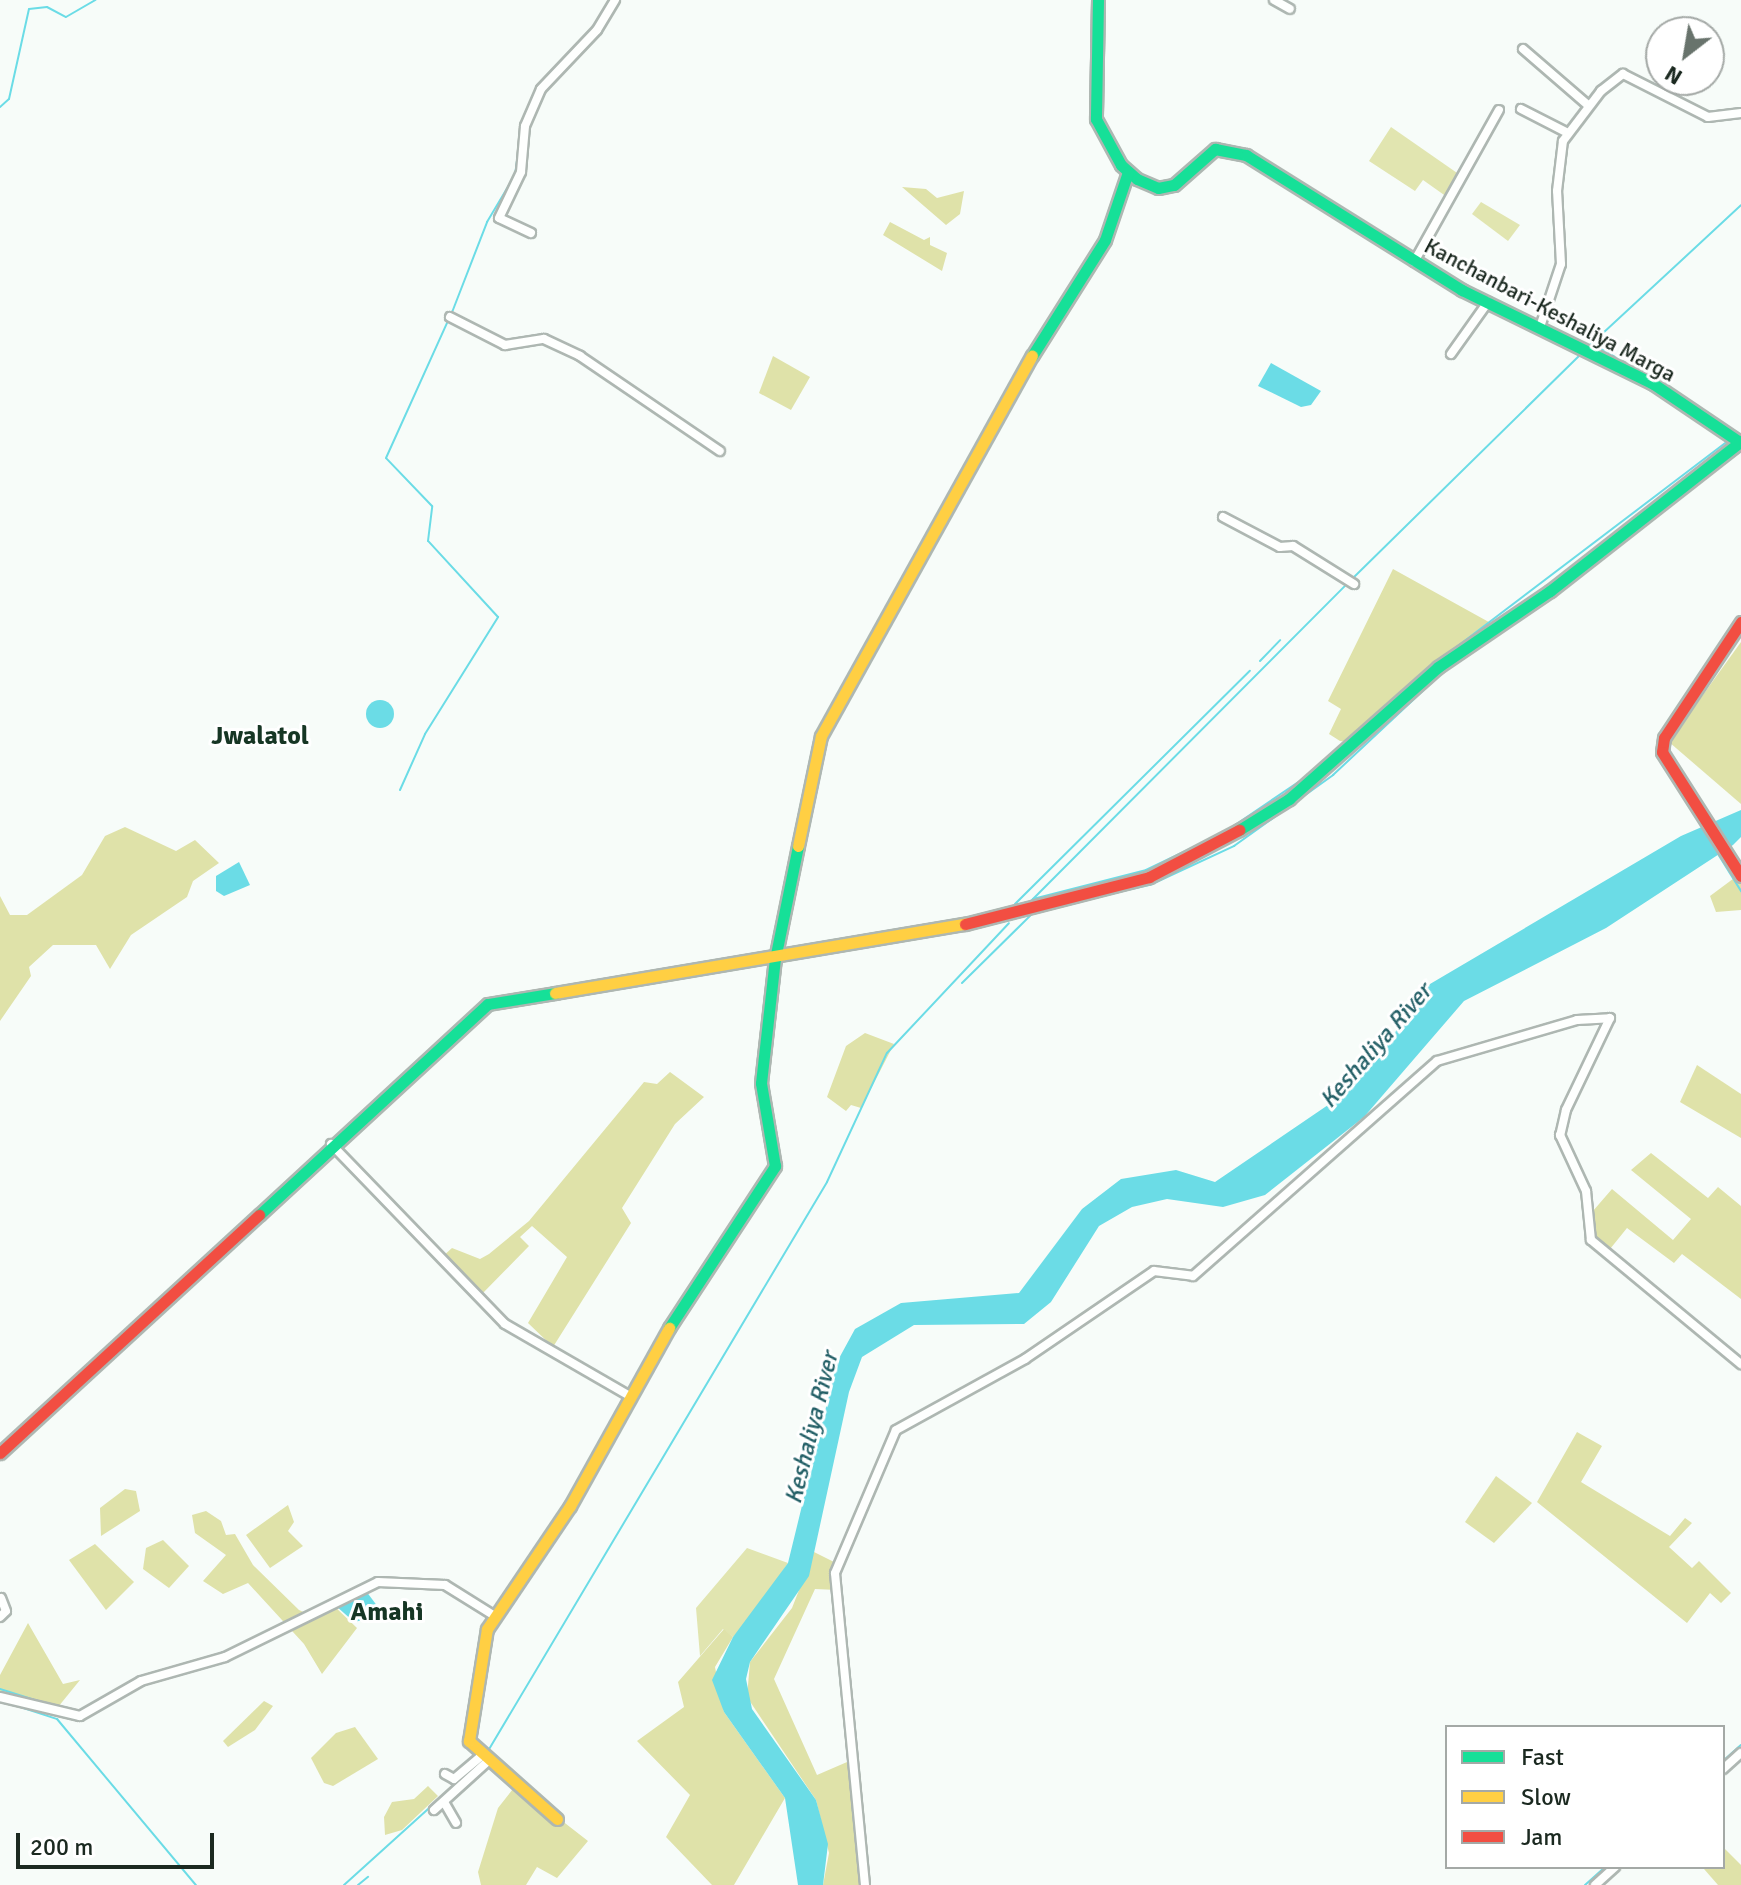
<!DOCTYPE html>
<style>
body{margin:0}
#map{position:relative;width:1741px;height:1885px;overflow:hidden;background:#f7fcf9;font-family:Signika,sans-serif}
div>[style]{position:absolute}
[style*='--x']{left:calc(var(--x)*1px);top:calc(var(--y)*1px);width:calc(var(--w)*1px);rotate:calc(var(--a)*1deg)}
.green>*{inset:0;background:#e1e5b0}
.forest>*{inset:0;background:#dfe2a9}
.water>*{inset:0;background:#6bdce6}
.round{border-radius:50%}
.stream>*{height:2px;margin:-1px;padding:0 1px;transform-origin:1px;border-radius:1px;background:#6bdce6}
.roads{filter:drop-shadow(2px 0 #aeb7b2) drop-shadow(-2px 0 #aeb7b2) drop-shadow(0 2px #aeb7b2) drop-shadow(0 -2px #aeb7b2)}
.street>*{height:8px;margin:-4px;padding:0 4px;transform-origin:4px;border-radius:4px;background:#fefffe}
.fast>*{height:11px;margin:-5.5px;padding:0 5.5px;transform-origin:5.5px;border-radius:5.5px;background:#16e098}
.slow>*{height:11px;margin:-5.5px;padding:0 5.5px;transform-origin:5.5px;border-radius:5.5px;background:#ffcf43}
.jam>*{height:11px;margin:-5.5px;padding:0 5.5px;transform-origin:5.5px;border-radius:5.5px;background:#f24e42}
span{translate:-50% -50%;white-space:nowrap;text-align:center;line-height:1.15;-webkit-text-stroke:6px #fff;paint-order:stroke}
.street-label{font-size:22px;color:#1b2920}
.water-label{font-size:24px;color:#235f66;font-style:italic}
.quarter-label{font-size:26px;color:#163624;font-weight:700}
.legend{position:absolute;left:1445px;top:1725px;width:280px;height:144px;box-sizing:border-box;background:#fff;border:2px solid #a4a9a6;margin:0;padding:10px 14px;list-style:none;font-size:24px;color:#1b2920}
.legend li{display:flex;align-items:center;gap:16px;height:40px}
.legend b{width:40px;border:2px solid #a4a9a6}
.north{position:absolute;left:1645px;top:16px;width:80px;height:80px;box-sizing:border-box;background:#fff;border:2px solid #a4a9a6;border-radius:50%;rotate:211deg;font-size:22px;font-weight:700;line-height:32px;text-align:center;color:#1b2920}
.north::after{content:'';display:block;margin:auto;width:28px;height:36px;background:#68736c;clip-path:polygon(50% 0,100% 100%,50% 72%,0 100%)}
.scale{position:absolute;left:16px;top:1833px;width:198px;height:36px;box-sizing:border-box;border:4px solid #1b2920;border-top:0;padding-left:10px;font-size:24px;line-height:28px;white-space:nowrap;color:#1b2920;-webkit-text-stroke:6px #fff;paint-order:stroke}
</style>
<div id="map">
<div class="green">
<div style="clip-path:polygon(1391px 127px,1460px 175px,1447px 197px,1423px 180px,1415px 191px,1369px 161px)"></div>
<div style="clip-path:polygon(1481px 202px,1520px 225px,1508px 241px,1472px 214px)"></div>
<div style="clip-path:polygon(747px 1548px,788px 1563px,749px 1621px,733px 1637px,723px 1629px,700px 1656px,696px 1608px)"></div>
</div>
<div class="forest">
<div style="clip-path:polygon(902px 187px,926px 189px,937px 198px,964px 191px,960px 214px,946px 225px)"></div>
<div style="clip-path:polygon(890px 222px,924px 240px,930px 237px,930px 245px,947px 253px,942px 271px,883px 235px)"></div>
<div style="clip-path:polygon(773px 356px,810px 377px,791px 410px,759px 393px)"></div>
<div style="clip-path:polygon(1393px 569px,1496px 626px,1354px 743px,1340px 741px,1329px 734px,1341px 709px,1328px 701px)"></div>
<div style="clip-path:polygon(1741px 642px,1741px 804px,1669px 742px)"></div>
<div style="clip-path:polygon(125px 827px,176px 851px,195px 840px,219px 863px,193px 881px,187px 897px,131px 935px,110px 969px,96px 945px,53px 945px,29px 967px,31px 976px,0 1021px,0 896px,10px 915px,27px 915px,82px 875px,105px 836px)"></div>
<div style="clip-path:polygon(1741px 873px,1741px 910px,1716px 912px,1710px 896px)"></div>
<div style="clip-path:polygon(865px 1033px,894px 1044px,861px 1108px,851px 1105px,846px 1111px,827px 1097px,846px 1046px)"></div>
<div style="clip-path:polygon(1697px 1065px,1741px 1094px,1741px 1138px,1680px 1102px)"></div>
<div style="clip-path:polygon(670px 1072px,704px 1097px,675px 1124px,622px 1208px,631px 1223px,553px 1347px,528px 1323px,567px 1257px,532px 1226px,520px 1237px,529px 1246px,481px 1295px,442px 1257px,452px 1248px,480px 1259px,489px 1254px,529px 1221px,644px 1082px,657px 1084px)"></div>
<div style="clip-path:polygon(1651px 1153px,1708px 1198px,1718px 1187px,1741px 1206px,1741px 1299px,1682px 1254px,1674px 1263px,1627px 1228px,1606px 1254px,1591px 1240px,1586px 1219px,1612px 1189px,1673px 1240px,1691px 1219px,1631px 1170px)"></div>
<div style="clip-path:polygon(1577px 1432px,1602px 1446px,1581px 1482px,1670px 1536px,1685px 1518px,1692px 1523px,1669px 1547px,1692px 1568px,1699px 1561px,1731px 1593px,1721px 1603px,1710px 1593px,1687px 1623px,1537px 1502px)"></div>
<div style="clip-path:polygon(1496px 1476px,1532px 1503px,1494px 1543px,1465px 1522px)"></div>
<div style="clip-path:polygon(125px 1489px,136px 1491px,140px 1511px,101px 1536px,100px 1508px)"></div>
<div style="clip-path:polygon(288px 1505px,294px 1522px,288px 1531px,303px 1546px,270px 1568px,246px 1535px)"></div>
<div style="clip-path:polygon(206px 1511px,221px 1521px,226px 1535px,235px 1534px,253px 1565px,299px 1610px,310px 1615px,332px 1604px,357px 1628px,322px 1674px,304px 1644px,248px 1583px,223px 1594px,203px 1581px,226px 1555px,195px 1533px,192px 1515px)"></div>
<div style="clip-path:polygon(163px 1540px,189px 1566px,169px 1588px,143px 1569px,146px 1548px)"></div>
<div style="clip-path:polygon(95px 1544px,134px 1582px,106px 1610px,69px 1560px)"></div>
<div style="clip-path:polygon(814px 1552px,834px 1562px,843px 1558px,837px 1590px,815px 1589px,774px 1679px,817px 1775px,854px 1759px,865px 1885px,823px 1885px,829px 1853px,816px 1800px,747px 1697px,750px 1662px,792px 1608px)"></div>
<div style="clip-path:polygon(28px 1623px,63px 1684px,80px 1680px,54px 1712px,0 1697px,0 1675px)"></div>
<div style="clip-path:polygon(724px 1629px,733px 1637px,715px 1667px,724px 1712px,785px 1798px,734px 1885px,712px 1885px,666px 1837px,690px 1795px,637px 1741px,684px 1707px,678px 1682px)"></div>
<div style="clip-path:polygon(264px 1701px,273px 1706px,255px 1730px,228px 1747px,223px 1741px)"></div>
<div style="clip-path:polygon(355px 1727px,378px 1759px,333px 1786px,324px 1783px,311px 1758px,336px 1733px)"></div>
<div style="clip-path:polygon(516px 1785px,588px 1841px,557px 1878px,537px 1867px,526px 1885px,481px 1885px,478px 1872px,498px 1808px)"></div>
<div style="clip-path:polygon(428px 1786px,438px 1796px,402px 1830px,385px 1835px,384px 1817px,392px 1802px,414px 1799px)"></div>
<div style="clip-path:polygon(1725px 1849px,1741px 1865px,1741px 1885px,1718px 1885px,1704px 1869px,1723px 1867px)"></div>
</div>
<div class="water">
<div style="clip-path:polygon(1271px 363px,1321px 391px,1311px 405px,1301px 407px,1258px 386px)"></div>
<div class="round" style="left:366px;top:700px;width:28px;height:28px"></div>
<div style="clip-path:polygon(1741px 810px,1741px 837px,1733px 845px,1606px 928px,1464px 1001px,1364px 1117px,1265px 1195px,1223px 1207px,1167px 1199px,1132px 1207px,1099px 1226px,1051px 1302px,1024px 1324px,914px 1325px,862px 1357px,849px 1392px,809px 1576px,750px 1662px,746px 1679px,752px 1709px,816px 1800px,828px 1844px,823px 1885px,798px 1885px,785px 1798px,724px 1712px,712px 1680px,733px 1637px,788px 1563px,837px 1362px,855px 1329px,901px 1303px,1019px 1293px,1082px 1209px,1121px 1179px,1176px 1170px,1215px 1182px,1328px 1105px,1378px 1056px,1430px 984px,1681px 836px)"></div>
<div style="clip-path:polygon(239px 862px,250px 885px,224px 896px,216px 891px,216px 876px)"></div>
<div style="clip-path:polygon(366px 1591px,378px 1607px,368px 1619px,354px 1622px,335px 1605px)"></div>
</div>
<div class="stream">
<div style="--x:0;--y:107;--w:12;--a:-42"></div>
<div style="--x:9;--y:99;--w:92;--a:-77.5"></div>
<div style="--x:29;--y:9;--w:18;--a:-6"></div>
<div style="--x:47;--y:7;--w:21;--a:28"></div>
<div style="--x:66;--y:17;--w:34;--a:-30"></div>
<div style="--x:451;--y:315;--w:100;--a:-68.8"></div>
<div style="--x:487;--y:222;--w:55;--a:-59.2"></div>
<div style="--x:515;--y:175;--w:35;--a:-82"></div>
<div style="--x:1589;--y:346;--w:207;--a:-42.8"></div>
<div style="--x:1598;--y:347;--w:90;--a:30"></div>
<div style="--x:1728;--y:427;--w:11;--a:34"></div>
<div style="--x:1351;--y:580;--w:321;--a:-44.5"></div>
<div style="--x:1446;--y:655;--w:353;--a:-37.2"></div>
<div style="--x:1727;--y:442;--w:29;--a:-142"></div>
<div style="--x:1260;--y:661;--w:29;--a:-46"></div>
<div style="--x:1386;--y:706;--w:57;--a:-41.5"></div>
<div style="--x:400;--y:790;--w:61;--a:-65.9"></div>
<div style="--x:425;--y:734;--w:138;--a:-58"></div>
<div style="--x:498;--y:617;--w:103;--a:-132.6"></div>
<div style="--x:428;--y:541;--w:35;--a:-83"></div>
<div style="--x:432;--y:506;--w:66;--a:-133.8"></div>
<div style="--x:386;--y:458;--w:150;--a:-65.7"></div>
<div style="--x:1235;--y:825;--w:86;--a:-34.1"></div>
<div style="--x:1718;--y:854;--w:44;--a:58.1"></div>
<div style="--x:1033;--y:899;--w:117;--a:-14.4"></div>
<div style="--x:1146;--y:870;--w:85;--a:-25.7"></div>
<div style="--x:1015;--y:904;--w:331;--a:-44.8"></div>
<div style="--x:1026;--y:906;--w:453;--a:-45.1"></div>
<div style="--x:1044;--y:909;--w:109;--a:-12.8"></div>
<div style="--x:1150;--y:885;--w:93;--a:-24.9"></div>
<div style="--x:1234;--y:846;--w:122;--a:-35.6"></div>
<div style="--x:1333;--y:775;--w:148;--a:-43.1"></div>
<div style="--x:1441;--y:674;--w:372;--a:-36.6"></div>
<div style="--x:962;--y:983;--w:97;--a:-44.6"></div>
<div style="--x:0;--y:1689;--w:63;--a:17.6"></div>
<div style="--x:5;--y:1702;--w:55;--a:18.1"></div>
<div style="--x:57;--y:1719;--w:217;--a:50.1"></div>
<div style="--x:485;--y:1756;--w:668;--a:-59.21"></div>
<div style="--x:827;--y:1182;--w:142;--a:-65.1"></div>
<div style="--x:887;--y:1053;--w:178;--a:-46.8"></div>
<div style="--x:1723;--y:1761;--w:24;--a:-42"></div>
<div style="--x:344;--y:1885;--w:179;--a:-42.1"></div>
<div style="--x:358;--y:1885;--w:13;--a:-39"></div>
<div style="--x:1585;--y:1885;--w:27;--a:-42"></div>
</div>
<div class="roads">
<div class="street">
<div style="--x:1274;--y:0;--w:18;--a:29"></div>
<div style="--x:1523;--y:49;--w:87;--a:40.8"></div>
<div style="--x:1521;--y:109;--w:53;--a:27.1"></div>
<div style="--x:531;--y:233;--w:35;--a:-155"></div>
<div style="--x:499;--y:218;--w:51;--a:-64.4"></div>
<div style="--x:521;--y:172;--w:46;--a:-85"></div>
<div style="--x:525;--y:126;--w:40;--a:-66.6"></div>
<div style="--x:541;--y:89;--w:81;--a:-46.5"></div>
<div style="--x:597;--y:30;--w:35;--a:-59"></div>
<div style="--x:1414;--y:262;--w:174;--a:-60.8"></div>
<div style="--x:450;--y:317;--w:62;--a:27"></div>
<div style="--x:505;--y:345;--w:39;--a:-9"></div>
<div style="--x:544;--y:339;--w:40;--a:25"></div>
<div style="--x:580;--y:356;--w:169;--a:34.2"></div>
<div style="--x:1541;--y:324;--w:63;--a:-71.6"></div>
<div style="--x:1561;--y:264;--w:73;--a:-93.1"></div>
<div style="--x:1557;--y:191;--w:50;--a:-83.2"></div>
<div style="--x:1563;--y:141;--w:63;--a:-52.8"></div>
<div style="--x:1601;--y:91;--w:28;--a:-38"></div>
<div style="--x:1623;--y:74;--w:95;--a:26.8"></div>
<div style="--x:1708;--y:117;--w:33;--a:-7"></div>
<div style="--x:1451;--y:354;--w:64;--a:-54.6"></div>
<div style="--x:1223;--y:517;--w:64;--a:27.8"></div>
<div style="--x:1280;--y:547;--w:13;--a:-4"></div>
<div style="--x:1293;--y:546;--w:72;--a:31.9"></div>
<div style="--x:331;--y:1144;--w:250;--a:46"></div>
<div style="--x:505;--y:1324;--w:142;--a:30"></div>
<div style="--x:0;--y:1617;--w:8;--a:-45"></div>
<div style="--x:6;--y:1611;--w:14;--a:-111"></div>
<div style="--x:0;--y:1697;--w:82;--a:13.4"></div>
<div style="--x:80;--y:1716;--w:70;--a:-29.8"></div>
<div style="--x:141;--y:1681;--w:87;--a:-15.9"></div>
<div style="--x:225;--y:1657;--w:170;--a:-26.1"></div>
<div style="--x:378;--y:1582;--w:67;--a:2.6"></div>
<div style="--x:445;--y:1585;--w:57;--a:32"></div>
<div style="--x:1723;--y:1769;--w:24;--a:-42"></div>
<div style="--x:445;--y:1774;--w:10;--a:29"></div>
<div style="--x:454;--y:1779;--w:34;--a:-40"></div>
<div style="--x:444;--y:1802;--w:24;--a:60"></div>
<div style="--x:434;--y:1810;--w:73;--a:-42.2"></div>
<div style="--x:865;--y:1885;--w:313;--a:-95.5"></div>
<div style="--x:835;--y:1573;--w:155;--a:-66.9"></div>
<div style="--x:896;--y:1430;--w:147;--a:-28.8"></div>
<div style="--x:1025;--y:1359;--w:156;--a:-34.3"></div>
<div style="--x:1154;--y:1271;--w:39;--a:7"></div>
<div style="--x:1193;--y:1276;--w:325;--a:-41.4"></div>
<div style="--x:1437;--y:1061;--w:146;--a:-16.3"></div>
<div style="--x:1577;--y:1020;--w:33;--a:-3"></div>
<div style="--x:1610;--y:1018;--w:102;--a:115.6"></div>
<div style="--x:1566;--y:1110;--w:26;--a:103"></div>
<div style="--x:1560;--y:1135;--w:62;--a:65.1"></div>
<div style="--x:1586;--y:1191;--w:49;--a:84.2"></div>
<div style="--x:1591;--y:1240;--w:195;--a:39.6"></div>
<div style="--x:1595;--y:1885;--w:27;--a:-42"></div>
</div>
<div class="fast">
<div style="--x:1098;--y:0;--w:119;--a:91"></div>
<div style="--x:1096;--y:119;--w:52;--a:61.5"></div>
<div style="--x:1121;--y:165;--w:21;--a:41"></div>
<div style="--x:1137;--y:179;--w:23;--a:23"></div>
<div style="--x:1158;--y:188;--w:16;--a:-11"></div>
<div style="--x:1174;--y:185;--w:55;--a:-41.3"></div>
<div style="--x:1215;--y:149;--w:32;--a:11"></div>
<div style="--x:1246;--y:155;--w:255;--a:32"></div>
<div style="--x:1462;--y:290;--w:212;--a:26.1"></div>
<div style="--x:1652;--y:383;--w:107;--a:34"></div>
<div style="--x:1032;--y:356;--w:137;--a:-57.8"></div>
<div style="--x:1105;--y:240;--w:72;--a:-71.3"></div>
<div style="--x:1239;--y:830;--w:59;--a:-31.8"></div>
<div style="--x:1289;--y:799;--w:199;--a:-41.5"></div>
<div style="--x:1438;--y:667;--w:135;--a:-34.2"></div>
<div style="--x:1550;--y:591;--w:243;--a:-38.1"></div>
<div style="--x:259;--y:1215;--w:311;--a:-42.7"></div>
<div style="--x:488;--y:1004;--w:68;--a:-9.3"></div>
<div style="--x:669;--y:1328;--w:194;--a:-56.8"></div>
<div style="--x:775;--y:1166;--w:84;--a:-99.6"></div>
<div style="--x:761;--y:1083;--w:125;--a:-83.6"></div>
<div style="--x:775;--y:959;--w:115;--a:-78.5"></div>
</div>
<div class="slow">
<div style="--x:798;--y:846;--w:112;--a:-78.2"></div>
<div style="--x:821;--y:736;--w:435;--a:-61"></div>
<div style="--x:555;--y:993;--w:416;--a:-9.6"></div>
<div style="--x:557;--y:1819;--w:118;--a:-138.4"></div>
<div style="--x:469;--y:1741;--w:113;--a:-80.9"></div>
<div style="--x:487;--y:1629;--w:148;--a:-56"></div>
<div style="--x:570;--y:1506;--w:204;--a:-60.9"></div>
</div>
<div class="jam">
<div style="--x:1741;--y:622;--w:139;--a:123.6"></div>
<div style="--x:1664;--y:738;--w:14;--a:98"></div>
<div style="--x:1662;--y:752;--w:147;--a:57.5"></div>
<div style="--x:965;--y:924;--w:190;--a:-14.3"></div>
<div style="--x:1149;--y:877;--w:102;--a:-27.6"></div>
<div style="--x:0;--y:1453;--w:352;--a:-42.6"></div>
</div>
</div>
<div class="street-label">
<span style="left:1550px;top:310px;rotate:28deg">Kanchanbari-Keshaliya Marga</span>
</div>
<div class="water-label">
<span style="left:1376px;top:1046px;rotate:-49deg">Keshaliya River</span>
<span style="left:812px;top:1428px;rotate:-76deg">Keshaliya River</span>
</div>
<div class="quarter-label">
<span style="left:260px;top:737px">Jwalatol</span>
<span style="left:387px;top:1613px">Amahi</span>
</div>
<ul class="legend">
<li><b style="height:10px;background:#16e098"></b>Fast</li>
<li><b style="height:10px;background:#ffcf43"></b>Slow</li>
<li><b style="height:10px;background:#f24e42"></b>Jam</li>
</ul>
<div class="north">N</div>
<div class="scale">200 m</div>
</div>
